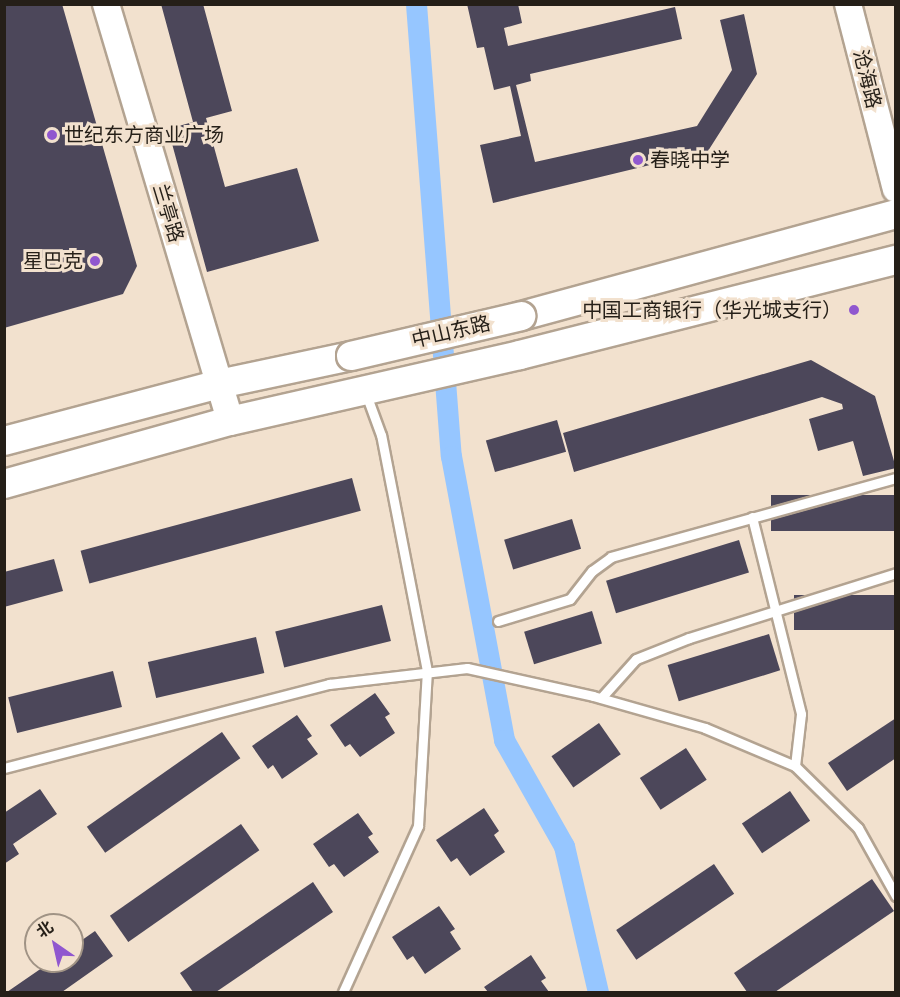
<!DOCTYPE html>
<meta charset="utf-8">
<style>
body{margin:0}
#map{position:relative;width:900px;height:997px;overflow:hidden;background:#f2e1ce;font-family:"Roboto Serif","Noto Sans SC",serif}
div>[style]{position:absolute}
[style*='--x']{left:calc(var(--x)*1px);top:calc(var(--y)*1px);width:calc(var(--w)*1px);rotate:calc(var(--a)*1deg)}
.canal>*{height:21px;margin:-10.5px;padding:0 10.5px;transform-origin:10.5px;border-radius:10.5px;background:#96c6ff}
.building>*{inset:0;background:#4c475a;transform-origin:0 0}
.roads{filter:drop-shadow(2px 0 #b3a391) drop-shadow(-2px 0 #b3a391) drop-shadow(0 2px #b3a391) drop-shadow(0 -2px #b3a391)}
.lane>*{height:9px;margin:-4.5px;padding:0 4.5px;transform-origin:4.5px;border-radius:4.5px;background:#fff}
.secondary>*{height:26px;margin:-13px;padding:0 13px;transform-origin:13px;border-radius:13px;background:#fff}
.primary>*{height:28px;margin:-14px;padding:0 14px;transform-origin:14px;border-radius:14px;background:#fff}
.bridges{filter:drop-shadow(2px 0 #b3a391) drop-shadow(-2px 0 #b3a391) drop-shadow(0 2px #b3a391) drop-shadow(0 -2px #b3a391)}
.primary-bridge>*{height:28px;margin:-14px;padding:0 14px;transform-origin:14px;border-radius:14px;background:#fff}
.dots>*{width:16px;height:16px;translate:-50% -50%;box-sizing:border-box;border:3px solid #f2e1ce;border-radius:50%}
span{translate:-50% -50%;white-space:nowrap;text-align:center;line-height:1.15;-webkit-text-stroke:6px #f2e1ce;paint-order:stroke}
.street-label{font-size:20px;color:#251f18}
.poi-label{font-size:20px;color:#251f18}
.left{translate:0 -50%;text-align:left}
.right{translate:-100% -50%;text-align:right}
.frame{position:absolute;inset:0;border:6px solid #251f18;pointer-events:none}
.north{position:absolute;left:24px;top:913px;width:60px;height:60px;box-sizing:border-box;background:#f2e1ce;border:2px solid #a09385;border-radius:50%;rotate:326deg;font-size:16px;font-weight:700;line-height:24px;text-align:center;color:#251f18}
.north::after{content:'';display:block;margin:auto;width:21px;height:27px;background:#9057cf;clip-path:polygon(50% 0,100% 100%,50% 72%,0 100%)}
</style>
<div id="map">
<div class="canal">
<div style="--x:416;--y:4;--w:453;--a:85.6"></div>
<div style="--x:451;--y:456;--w:289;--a:79.4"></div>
<div style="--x:504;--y:740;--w:122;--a:60.5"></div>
<div style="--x:564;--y:846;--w:150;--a:76.9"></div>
</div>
<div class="building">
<div style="clip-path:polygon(4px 4px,62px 4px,137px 266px,123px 294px,4px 328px)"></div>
<div style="clip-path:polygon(161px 4px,203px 4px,232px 111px,206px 118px,225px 187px,297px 168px,319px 241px,207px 272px,168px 129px,193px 122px)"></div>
<div style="clip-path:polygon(467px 4px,518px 4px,522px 23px,504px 28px,508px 46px,675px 7px,682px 39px,530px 74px,531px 81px,516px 85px,535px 162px,697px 126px,732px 70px,720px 20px,744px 14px,757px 74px,708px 151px,493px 203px,480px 145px,521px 136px,510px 86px,494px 90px,484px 47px,477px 48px)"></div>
<div style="clip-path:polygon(811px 360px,875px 396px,896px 468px,863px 476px,853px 441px,818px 451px,809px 419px,843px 409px,842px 404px,822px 397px,574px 472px,563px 433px)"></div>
<div style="left:557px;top:420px;width:33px;height:74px;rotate:74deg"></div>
<div style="left:352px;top:478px;width:34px;height:281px;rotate:75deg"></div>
<div style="left:896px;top:495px;width:36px;height:125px;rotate:90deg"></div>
<div style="left:572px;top:519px;width:31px;height:71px;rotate:73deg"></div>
<div style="left:739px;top:540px;width:34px;height:139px;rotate:73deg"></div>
<div style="clip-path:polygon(54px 559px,63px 591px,4px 607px,4px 572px)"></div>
<div style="left:896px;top:595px;width:35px;height:102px;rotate:90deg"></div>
<div style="left:382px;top:605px;width:37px;height:110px;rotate:76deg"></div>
<div style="left:592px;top:611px;width:34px;height:71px;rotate:73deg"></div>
<div style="left:769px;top:634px;width:38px;height:106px;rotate:73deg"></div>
<div style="left:256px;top:637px;width:37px;height:111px;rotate:77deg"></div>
<div style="left:113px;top:671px;width:37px;height:108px;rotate:76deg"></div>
<div style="clip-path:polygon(375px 693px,390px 714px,385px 717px,395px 733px,360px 757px,350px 744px,345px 747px,330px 725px)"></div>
<div style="clip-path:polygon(297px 715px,312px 736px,307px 739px,318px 754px,282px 779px,273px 765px,268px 769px,252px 746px)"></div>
<div style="clip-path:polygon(896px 718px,896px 758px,847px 791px,828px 763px)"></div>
<div style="left:599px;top:723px;width:38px;height:58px;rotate:55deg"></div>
<div style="left:222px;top:732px;width:32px;height:165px;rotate:55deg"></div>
<div style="left:686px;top:748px;width:38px;height:55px;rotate:57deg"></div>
<div style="clip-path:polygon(40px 789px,57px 814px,13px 844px,19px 854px,4px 864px,4px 813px)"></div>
<div style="left:790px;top:791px;width:36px;height:58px;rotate:56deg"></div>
<div style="clip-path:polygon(484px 808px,499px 831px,494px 835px,505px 852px,470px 876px,457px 858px,451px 862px,436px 840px)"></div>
<div style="clip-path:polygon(358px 813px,373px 834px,368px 837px,379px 852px,344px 877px,334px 864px,329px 867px,313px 844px)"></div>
<div style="left:241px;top:824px;width:32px;height:160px;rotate:55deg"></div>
<div style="left:714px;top:864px;width:36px;height:118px;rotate:56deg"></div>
<div style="clip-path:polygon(872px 879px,894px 911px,775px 992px,747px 992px,734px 973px)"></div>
<div style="clip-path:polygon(313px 882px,333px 912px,216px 992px,193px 992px,180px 973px)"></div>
<div style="clip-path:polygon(439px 906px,455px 929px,450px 932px,461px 949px,425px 974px,413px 956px,407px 960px,392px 937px)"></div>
<div style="clip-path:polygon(95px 931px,113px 956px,62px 992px,7px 992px,52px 961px,72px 961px,72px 947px)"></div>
<div style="clip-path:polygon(531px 955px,546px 978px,541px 981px,549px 992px,488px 992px,484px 987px)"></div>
</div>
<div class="roads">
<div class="lane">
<div style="--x:752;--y:517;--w:203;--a:76"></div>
<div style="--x:801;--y:714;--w:52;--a:96.6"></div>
<div style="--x:498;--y:621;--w:75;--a:-17"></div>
<div style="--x:570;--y:599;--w:36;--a:-52"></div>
<div style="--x:592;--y:571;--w:24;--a:-36"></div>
<div style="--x:611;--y:557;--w:296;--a:-15.5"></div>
<div style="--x:601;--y:698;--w:52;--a:-48.1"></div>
<div style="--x:636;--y:659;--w:57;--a:-21.6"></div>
<div style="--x:689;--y:638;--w:217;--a:-17.4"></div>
<div style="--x:4;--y:768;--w:336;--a:-14.5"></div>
<div style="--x:329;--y:684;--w:139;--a:-6.6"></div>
<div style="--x:467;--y:668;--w:129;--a:12.5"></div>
<div style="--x:593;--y:696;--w:116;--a:15.9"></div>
<div style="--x:705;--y:728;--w:98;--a:22.9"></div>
<div style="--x:795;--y:766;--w:88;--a:44.5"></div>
<div style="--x:858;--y:828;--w:78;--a:60.8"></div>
<div style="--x:343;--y:992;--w:182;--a:-65.7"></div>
<div style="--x:418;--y:826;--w:155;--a:-86.7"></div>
<div style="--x:427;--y:671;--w:240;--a:-101"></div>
<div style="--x:381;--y:435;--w:44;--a:-110.1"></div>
</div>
<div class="secondary">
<div style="--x:106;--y:4;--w:435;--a:73.4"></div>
<div style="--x:848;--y:4;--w:191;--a:75.5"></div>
</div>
<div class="primary">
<div style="--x:521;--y:316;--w:389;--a:-15.2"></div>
<div style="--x:4;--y:441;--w:222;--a:-14.8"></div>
<div style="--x:219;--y:384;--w:135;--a:-12"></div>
<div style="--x:4;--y:484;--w:235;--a:-15.6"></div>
<div style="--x:230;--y:421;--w:297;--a:-12.8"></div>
<div style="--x:520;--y:355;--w:388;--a:-14.2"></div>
</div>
</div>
<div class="bridges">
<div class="primary-bridge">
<div style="--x:351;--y:356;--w:175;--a:-13.2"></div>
</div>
</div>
<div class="dots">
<div style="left:52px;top:135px;background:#9057cf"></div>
<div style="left:638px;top:160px;background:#9057cf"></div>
<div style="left:95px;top:261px;background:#9057cf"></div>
<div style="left:854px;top:310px;background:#9057cf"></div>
</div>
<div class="street-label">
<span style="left:867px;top:79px;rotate:76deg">沧海路</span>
<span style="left:168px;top:213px;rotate:73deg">兰亭路</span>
<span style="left:451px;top:332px;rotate:-13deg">中山东路</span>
</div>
<div class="poi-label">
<span class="left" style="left:64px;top:135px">世纪东方商业广场</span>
<span class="left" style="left:650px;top:160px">春晓中学</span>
<span class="right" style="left:83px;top:261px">星巴克</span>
<span class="right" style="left:842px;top:310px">中国工商银行（华光城支行）</span>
</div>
<div class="frame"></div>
<div class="north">北</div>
</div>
